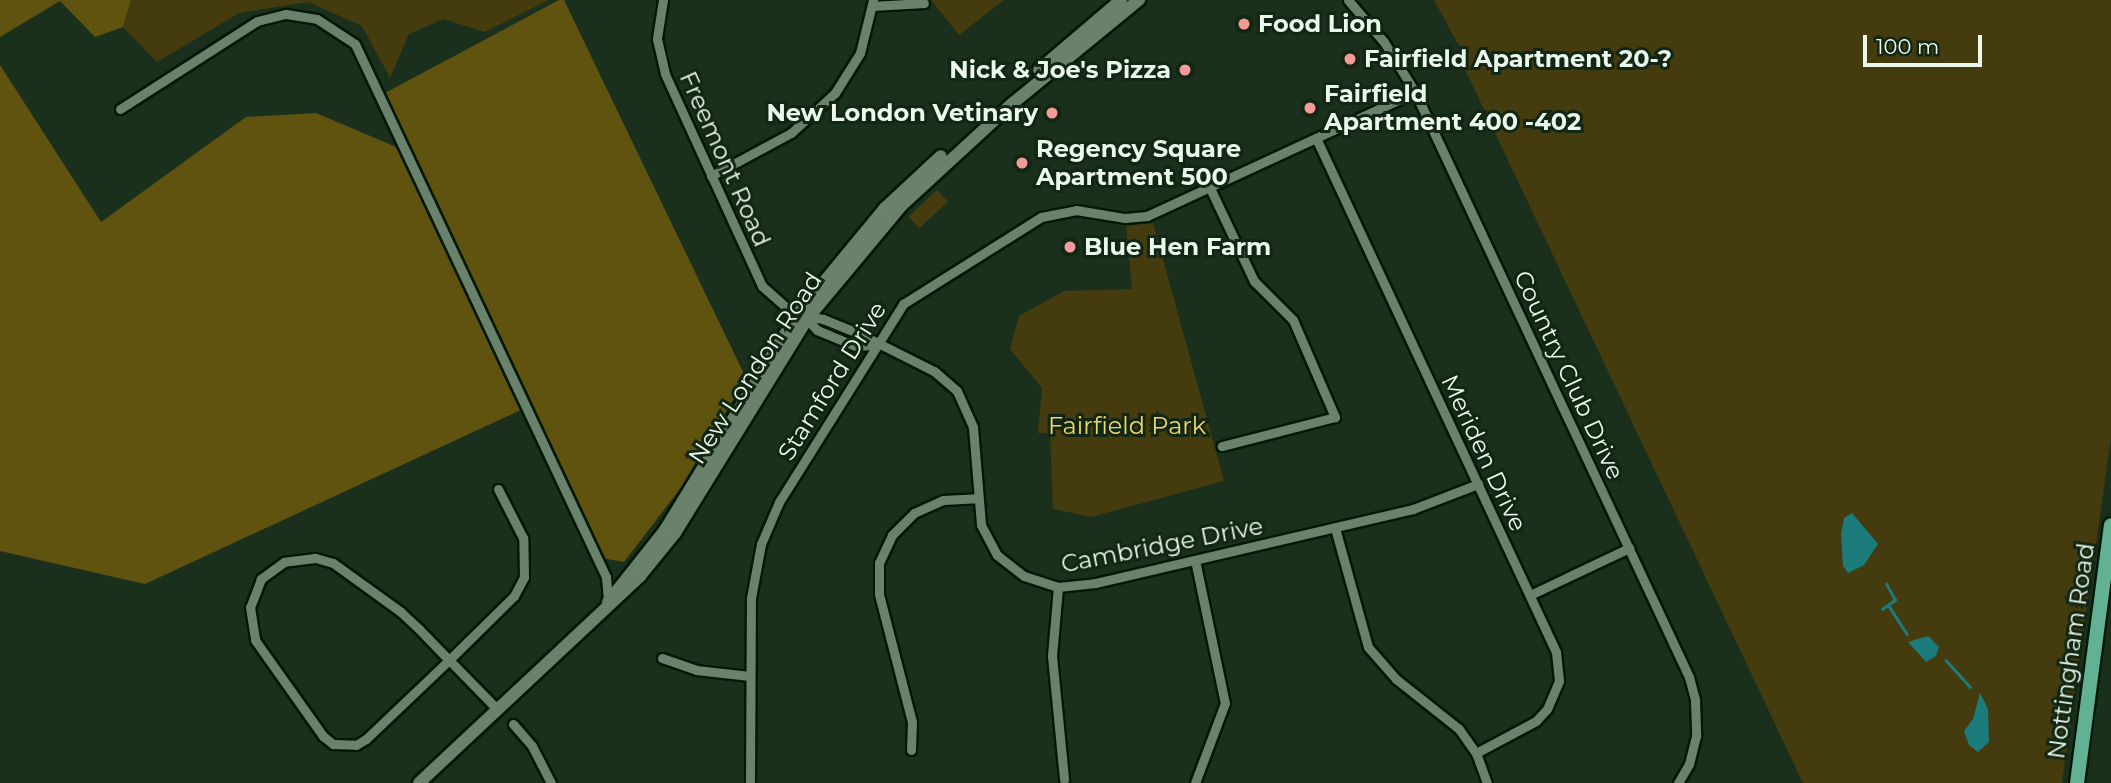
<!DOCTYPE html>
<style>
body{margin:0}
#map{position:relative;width:2111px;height:783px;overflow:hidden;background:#1b301c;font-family:Montserrat,sans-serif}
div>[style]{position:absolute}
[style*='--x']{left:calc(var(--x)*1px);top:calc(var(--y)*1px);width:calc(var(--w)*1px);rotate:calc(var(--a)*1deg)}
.green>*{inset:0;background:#443b0e;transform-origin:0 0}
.forest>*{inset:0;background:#60520f}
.water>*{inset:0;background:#1c7c7c}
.stream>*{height:2.5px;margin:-1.25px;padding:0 1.25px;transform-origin:1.25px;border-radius:1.25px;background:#1c7c7c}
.roads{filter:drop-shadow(2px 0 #041806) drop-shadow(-2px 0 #041806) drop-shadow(0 2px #041806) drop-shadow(0 -2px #041806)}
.minor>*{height:9px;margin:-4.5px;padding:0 4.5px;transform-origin:4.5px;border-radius:4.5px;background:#6a826b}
.secondary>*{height:12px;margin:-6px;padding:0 6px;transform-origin:6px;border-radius:6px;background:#6a826b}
.primary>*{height:14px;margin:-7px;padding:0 7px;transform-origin:7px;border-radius:7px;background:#62b193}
.dots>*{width:19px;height:19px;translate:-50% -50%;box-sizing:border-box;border:4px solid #112613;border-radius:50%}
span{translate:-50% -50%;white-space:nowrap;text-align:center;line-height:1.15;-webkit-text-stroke:6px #112613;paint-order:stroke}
.poi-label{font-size:24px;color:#ebf8eb;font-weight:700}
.left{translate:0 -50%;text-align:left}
.right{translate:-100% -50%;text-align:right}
.street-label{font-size:24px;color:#ebf8eb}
.park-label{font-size:24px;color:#f0d666}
.scale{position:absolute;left:1863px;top:35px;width:119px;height:32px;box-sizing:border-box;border:4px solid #ebf8eb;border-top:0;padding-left:9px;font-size:21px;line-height:24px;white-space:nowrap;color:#ebf8eb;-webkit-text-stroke:5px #112613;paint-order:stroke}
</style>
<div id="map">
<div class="green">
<div style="clip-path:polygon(131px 0,549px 0,485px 32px,443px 19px,409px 34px,390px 78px,362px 26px,308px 2px,239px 13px,157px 62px,123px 27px)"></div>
<div style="clip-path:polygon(931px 0,1004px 0,959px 35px)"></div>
<div style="clip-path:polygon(1434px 0,2111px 0,2111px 438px,2062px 783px,1803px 783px,1461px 61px,1465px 57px)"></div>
<div style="left:937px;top:190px;width:16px;height:39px;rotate:47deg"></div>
<div style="clip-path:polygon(1153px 223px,1224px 481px,1091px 517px,1053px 509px,1050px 433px,1038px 433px,1042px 388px,1010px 349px,1019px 316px,1064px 291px,1132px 289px,1126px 226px)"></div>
</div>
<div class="forest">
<div style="clip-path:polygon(0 0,131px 0,123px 27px,95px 37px,60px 1px,0 37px)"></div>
<div style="clip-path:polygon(559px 0,564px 0,746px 378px,680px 489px,624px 562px,601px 558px,383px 94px)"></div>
<div style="clip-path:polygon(0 65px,101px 222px,246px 117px,316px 113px,396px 147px,523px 409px,145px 584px,0 551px)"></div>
</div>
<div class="water">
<div style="clip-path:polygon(1852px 513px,1878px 544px,1864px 565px,1848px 573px,1843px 566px,1841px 534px,1844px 518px)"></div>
<div style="clip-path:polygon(1928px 636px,1939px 647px,1936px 656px,1926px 662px,1908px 642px)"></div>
<div style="clip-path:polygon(1980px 693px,1988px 709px,1989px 742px,1978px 752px,1969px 745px,1964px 731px,1973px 719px)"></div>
</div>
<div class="stream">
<div style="--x:1889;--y:606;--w:33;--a:57"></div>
<div style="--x:1882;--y:609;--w:16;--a:-35"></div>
<div style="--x:1895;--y:600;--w:18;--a:-119"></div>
<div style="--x:1946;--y:660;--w:36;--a:48"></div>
</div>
<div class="roads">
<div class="minor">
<div style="--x:663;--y:0;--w:39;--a:99"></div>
<div style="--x:657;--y:39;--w:36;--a:77"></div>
<div style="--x:665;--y:74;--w:233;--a:65.4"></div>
<div style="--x:762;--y:286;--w:45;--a:41.4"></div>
<div style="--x:796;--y:316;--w:27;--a:6"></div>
<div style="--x:823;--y:319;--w:40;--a:22"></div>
<div style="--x:860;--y:334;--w:83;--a:26.6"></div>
<div style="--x:934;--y:371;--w:30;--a:41"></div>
<div style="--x:957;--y:391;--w:39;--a:66"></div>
<div style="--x:973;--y:427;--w:98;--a:85.3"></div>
<div style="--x:981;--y:525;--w:34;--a:62"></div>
<div style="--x:997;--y:555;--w:34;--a:38"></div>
<div style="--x:1024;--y:576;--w:36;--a:18"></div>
<div style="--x:1058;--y:587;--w:37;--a:-6"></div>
<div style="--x:1095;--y:583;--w:326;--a:-13.1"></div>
<div style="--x:1413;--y:509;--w:70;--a:-21"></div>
<div style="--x:1348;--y:0;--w:55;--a:49.4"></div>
<div style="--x:1384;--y:42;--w:59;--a:58.2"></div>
<div style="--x:1415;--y:92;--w:646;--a:64.9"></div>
<div style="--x:1689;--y:677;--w:24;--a:75"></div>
<div style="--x:1695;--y:700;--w:36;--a:88"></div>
<div style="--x:1696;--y:736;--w:29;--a:104"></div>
<div style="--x:1689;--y:764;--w:22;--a:120"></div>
<div style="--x:872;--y:6;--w:52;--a:-3.3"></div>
<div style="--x:120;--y:109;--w:163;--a:-32.7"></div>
<div style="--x:257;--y:21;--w:30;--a:-14"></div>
<div style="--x:286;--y:14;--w:31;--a:9"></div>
<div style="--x:317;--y:19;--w:45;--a:33.3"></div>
<div style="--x:355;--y:44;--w:589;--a:64.78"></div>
<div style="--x:606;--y:577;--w:25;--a:85"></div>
<div style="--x:1316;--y:138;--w:567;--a:64.97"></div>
<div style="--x:1556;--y:652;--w:29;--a:84"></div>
<div style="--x:1559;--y:681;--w:30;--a:113"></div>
<div style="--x:1547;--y:709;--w:16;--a:133"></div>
<div style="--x:1536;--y:721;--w:68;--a:151.9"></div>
<div style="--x:711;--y:176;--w:91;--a:-28.3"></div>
<div style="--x:791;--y:133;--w:59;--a:-42.3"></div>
<div style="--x:835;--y:93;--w:47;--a:-58"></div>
<div style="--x:860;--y:53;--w:55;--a:-76.2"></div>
<div style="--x:1210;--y:188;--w:103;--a:64.7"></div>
<div style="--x:1254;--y:281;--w:55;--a:45"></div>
<div style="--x:1293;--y:320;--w:106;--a:66.6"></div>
<div style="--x:1335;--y:417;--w:117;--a:165.6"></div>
<div style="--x:807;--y:319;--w:15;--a:48"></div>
<div style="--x:817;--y:330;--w:41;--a:22.8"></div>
<div style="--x:855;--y:346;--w:19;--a:-3"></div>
<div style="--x:1335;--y:528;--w:123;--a:74.5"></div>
<div style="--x:1368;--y:647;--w:43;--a:48.8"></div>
<div style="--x:1396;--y:679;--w:80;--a:38.4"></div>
<div style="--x:1459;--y:729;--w:29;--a:55"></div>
<div style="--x:1476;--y:753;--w:32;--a:70"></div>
<div style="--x:1195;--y:560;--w:146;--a:78.2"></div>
<div style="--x:1225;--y:703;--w:85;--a:110.6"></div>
<div style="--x:1058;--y:587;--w:69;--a:95"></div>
<div style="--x:1052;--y:656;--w:124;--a:84.4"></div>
<div style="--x:1530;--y:595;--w:110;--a:-25.4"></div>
<div style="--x:662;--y:658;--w:36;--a:19"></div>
<div style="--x:696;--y:670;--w:54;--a:6.3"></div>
<div style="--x:497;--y:709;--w:69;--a:-134.4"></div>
<div style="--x:449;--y:660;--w:43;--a:-134.1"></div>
<div style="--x:419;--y:629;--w:25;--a:-137"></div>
<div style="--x:401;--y:612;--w:84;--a:-144.2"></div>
<div style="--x:333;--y:563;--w:19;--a:-164"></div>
<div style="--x:315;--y:558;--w:31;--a:173"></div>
<div style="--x:284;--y:562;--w:29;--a:144"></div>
<div style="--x:261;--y:579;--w:30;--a:111"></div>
<div style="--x:250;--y:607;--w:33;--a:81"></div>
<div style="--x:255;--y:640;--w:118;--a:54.7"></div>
<div style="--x:323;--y:736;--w:13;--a:39"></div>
<div style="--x:333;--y:744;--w:23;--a:2"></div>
<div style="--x:356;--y:745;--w:12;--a:-31"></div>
<div style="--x:366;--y:739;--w:115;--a:-43.6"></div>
<div style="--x:449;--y:660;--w:91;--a:-44.6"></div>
<div style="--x:514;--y:596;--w:21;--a:-62"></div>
<div style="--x:524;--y:577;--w:39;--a:-91"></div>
<div style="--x:523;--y:538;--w:55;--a:-117"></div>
<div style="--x:513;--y:724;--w:29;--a:49"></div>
<div style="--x:532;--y:746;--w:42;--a:62.8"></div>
<div style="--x:911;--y:750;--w:28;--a:-88"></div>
<div style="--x:912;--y:722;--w:132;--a:-104.5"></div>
<div style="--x:879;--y:594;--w:31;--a:-90"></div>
<div style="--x:879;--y:563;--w:31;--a:-65"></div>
<div style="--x:892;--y:535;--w:31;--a:-45"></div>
<div style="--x:914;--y:513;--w:32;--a:-24"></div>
<div style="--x:943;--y:500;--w:34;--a:-3"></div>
<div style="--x:750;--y:783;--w:185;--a:-89.7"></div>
<div style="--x:751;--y:598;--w:55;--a:-79.5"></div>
<div style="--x:761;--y:544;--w:46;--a:-66.8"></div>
<div style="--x:779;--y:502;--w:234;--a:-57.9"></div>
<div style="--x:903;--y:304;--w:163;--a:-32.2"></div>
<div style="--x:1041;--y:217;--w:36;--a:-11"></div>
<div style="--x:1076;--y:210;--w:50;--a:9.3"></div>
<div style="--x:1125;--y:218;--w:22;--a:-5"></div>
<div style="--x:1147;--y:216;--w:295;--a:-24.8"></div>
</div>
<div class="secondary">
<div style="--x:1039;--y:70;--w:108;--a:-40.5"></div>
<div style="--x:608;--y:602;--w:92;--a:-51.6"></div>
<div style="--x:665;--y:530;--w:251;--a:-58.5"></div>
<div style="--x:796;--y:316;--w:140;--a:-50.5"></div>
<div style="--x:885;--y:208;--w:76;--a:-42.9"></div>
<div style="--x:419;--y:783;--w:303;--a:-43.1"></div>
<div style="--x:640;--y:576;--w:55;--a:-50.9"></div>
<div style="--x:675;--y:533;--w:251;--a:-58.3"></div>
<div style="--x:807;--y:319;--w:148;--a:-50.2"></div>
<div style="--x:902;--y:205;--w:151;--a:-42.6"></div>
<div style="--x:1013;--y:103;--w:163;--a:-39.3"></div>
</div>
<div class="primary">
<div style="--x:2077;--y:783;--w:260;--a:-82.5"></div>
</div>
</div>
<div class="dots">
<div style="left:1244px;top:24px;background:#f59b97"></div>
<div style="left:1350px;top:59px;background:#f59b97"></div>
<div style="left:1185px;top:70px;background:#f59b97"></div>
<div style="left:1310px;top:108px;background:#f59b97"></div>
<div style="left:1052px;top:113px;background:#f59b97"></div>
<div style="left:1022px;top:163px;background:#f59b97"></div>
<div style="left:1070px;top:247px;background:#f59b97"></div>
</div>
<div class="poi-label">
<span class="left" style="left:1258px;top:24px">Food Lion</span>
<span class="left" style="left:1364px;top:59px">Fairfield Apartment 20-?</span>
<span class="right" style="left:1171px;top:70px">Nick &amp; Joe's Pizza</span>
<span class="left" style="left:1324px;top:108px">Fairfield<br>Apartment 400 -402</span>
<span class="right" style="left:1038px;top:113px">New London Vetinary</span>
<span class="left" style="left:1036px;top:163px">Regency Square<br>Apartment 500</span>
<span class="left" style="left:1084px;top:247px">Blue Hen Farm</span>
</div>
<div class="street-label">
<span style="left:725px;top:159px;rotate:66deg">Freemont Road</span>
<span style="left:755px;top:368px;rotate:-57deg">New London Road</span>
<span style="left:1569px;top:375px;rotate:65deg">Country Club Drive</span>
<span style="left:832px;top:381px;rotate:-58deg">Stamford Drive</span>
<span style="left:1484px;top:453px;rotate:65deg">Meriden Drive</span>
<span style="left:1162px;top:545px;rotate:-11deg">Cambridge Drive</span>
<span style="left:2071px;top:651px;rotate:-82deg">Nottingham Road</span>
</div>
<div class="park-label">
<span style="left:1127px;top:426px">Fairfield Park</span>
</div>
<div class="scale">100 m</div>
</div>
